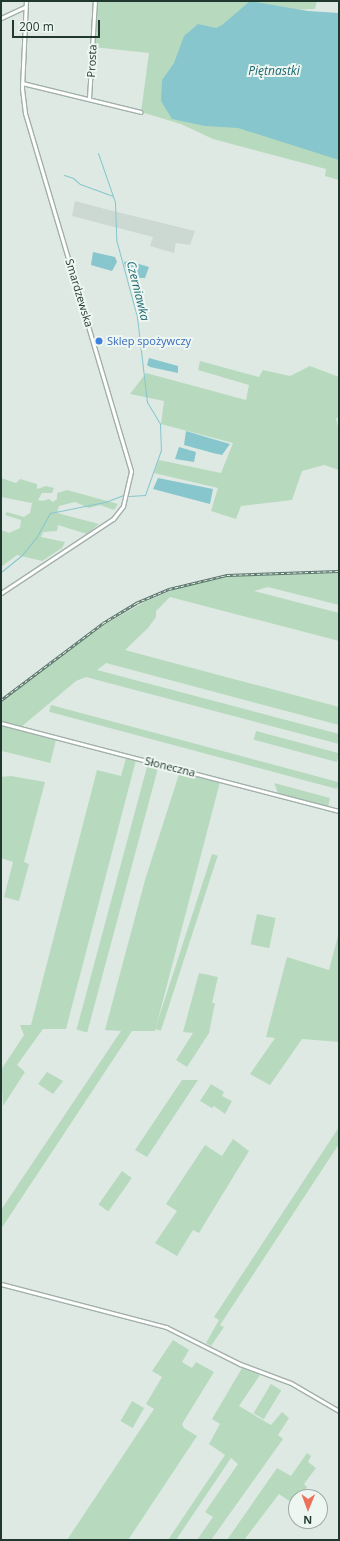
<!DOCTYPE html>
<meta charset="utf-8">
<style>
body{margin:0}
#map{position:relative;width:340px;height:1541px;overflow:hidden;background:#dee9e3;font-family:"Open Sans",sans-serif}
div>[style]{position:absolute}
[style*='--x']{left:calc(var(--x)*1px);top:calc(var(--y)*1px);width:calc(var(--w)*1px);rotate:calc(var(--a)*1deg)}
.built>*{inset:0;background:#ccd9d2}
.green>*{inset:0;background:#b7dabe;transform-origin:0 0}
.water>*{inset:0;background:#87c6cd}
.stream>*{height:1px;margin:-0.5px;padding:0 0.5px;transform-origin:0.5px;border-radius:0.5px;background:#87c6cd}
.roads{filter:drop-shadow(1px 0 #a1b0aa) drop-shadow(-1px 0 #a1b0aa) drop-shadow(0 1px #a1b0aa) drop-shadow(0 -1px #a1b0aa)}
.minor>*{height:3px;margin:-1.5px;padding:0 1.5px;transform-origin:1.5px;border-radius:1.5px;background:#fff}
.rail>*{height:2.5px;margin-top:-1.25px;transform-origin:0;background:repeating-linear-gradient(90deg,#eef6f1 0 3px,#5a746b 0 6px);box-sizing:border-box;border-block:1px solid #5a746b}
.dots>*{width:11px;height:11px;translate:-50% -50%;box-sizing:border-box;border:2px solid #eef6f1;border-radius:50%}
span{translate:-50% -50%;white-space:nowrap;text-align:center;line-height:1.15;-webkit-text-stroke:4px #eef6f1;paint-order:stroke}
.street-label{font-size:11px;color:#203830}
.shop-label{font-size:11px;color:#366cbe}
.left{translate:0 -50%;text-align:left}
.water-label{font-size:12px;color:#1e6870;font-style:italic}
.frame{position:absolute;inset:0;border:2px solid #203830;pointer-events:none}
.north{position:absolute;left:288px;top:1489px;width:40px;height:40px;box-sizing:border-box;background:#eef6f1;border:1px solid #9caaa4;border-radius:50%;rotate:181deg;font-size:11px;font-weight:700;line-height:16px;text-align:center;color:#203830}
.north::after{content:'';display:block;margin:auto;width:14px;height:18px;background:#ec7359;clip-path:polygon(50% 0,100% 100%,50% 72%,0 100%)}
.scale{position:absolute;left:12px;top:20px;width:88px;height:18px;box-sizing:border-box;border:2px solid #203830;border-top:0;padding-left:5px;font-size:12px;line-height:14px;white-space:nowrap;color:#203830;-webkit-text-stroke:3px #eef6f1;paint-order:stroke}
</style>
<div id="map">
<div class="built">
<div style="clip-path:polygon(75px 201px,105px 209px,195px 231px,190px 245px,176px 243px,174px 253px,150px 246px,153px 237px,72px 216px)"></div>
</div>
<div class="green">
<div style="clip-path:polygon(95px 1px,317px 1px,315px 9px,288px 10px,339px 152px,339px 180px,325px 176px,326px 169px,213px 139px,181px 124px,141px 112px,149px 53px,93px 47px)"></div>
<div style="clip-path:polygon(200px 361px,259px 377px,263px 370px,290px 376px,310px 366px,339px 377px,339px 418px,336px 418px,339px 432px,339px 470px,324px 465px,302px 471px,292px 500px,241px 506px,236px 519px,211px 511px,218px 488px,154px 473px,159px 460px,221px 473px,233px 443px,161px 424px,164px 401px,130px 394px,146px 373px,246px 400px,249px 385px,198px 370px)"></div>
<div style="clip-path:polygon(1px 478px,16px 483px,20px 479px,37px 484px,37px 489px,46px 486px,54px 488px,52px 493px,42px 493px,38px 500px,42px 501px,49px 499px,53px 502px,57px 499px,57px 493px,67px 490px,118px 504px,114px 510px,100px 505px,89px 508px,75px 502px,59px 506px,57px 513px,99px 524px,87px 534px,58px 525px,57px 531px,43px 532px,41px 537px,65px 542px,62px 548px,42px 561px,17px 555px,1px 567px,1px 530px,9px 533px,20px 528px,21px 520px,5px 515px,7px 512px,24px 517px,30px 513px,32px 503px,1px 497px)"></div>
<div style="clip-path:polygon(339px 573px,339px 605px,268px 587px,254px 591px,339px 613px,339px 641px,170px 597px,156px 611px,156px 617px,148px 628px,125px 650px,339px 707px,339px 725px,106px 663px,97px 670px,339px 734px,339px 744px,86px 677px,76px 681px,21px 727px,1px 721px,1px 703px,6px 698px,93px 631px,146px 601px,178px 588px,220px 577px)"></div>
<div style="left:51px;top:705px;width:298px;height:7px;rotate:15deg"></div>
<div style="left:1px;top:725px;width:57px;height:25px;rotate:14deg"></div>
<div style="left:256px;top:731px;width:86px;height:9px;rotate:15deg"></div>
<div style="clip-path:polygon(126px 758px,136px 760px,66px 1029px,43px 1029px,17px 1065px,25px 1072px,3px 1106px,1px 1070px,24px 1035px,20px 1025px,31px 1025px,97px 770px,121px 776px)"></div>
<div style="left:148px;top:763px;width:11px;height:276px;rotate:15deg"></div>
<div style="clip-path:polygon(180px 771px,220px 782px,155px 1031px,132px 1031px,1px 1229px,1px 1210px,121px 1031px,105px 1030px,145px 880px)"></div>
<div style="clip-path:polygon(11px 776px,45px 782px,24px 862px,29px 864px,19px 901px,4px 897px,13px 862px,1px 858px,1px 777px)"></div>
<div style="clip-path:polygon(274px 783px,330px 798px,328px 807px,278px 793px)"></div>
<div style="left:212px;top:854px;width:6px;height:184px;rotate:18deg"></div>
<div style="left:257px;top:914px;width:19px;height:31px;rotate:12deg"></div>
<div style="clip-path:polygon(339px 932px,339px 1042px,302px 1039px,270px 1085px,250px 1074px,275px 1038px,266px 1037px,287px 957px,329px 970px)"></div>
<div style="clip-path:polygon(199px 973px,218px 977px,212px 1003px,215px 1003px,209px 1033px,187px 1067px,176px 1060px,193px 1033px,183px 1032px)"></div>
<div style="clip-path:polygon(47px 1072px,63px 1081px,53px 1094px,38px 1084px)"></div>
<div style="clip-path:polygon(182px 1080px,198px 1080px,147px 1157px,135px 1150px)"></div>
<div style="clip-path:polygon(211px 1084px,224px 1092px,222px 1096px,232px 1101px,225px 1114px,214px 1106px,212px 1108px,200px 1101px)"></div>
<div style="clip-path:polygon(339px 1127px,339px 1144px,220px 1325px,224px 1327px,211px 1346px,206px 1343px,219px 1320px,214px 1317px)"></div>
<div style="clip-path:polygon(233px 1139px,249px 1151px,199px 1233px,193px 1230px,177px 1256px,155px 1243px,177px 1211px,166px 1204px,205px 1145px,222px 1156px)"></div>
<div style="left:122px;top:1171px;width:12px;height:41px;rotate:35deg"></div>
<div style="clip-path:polygon(173px 1340px,189px 1350px,182px 1362px,192px 1368px,196px 1362px,214px 1372px,182px 1424px,184px 1428px,197px 1436px,128px 1540px,67px 1540px,154px 1409px,146px 1404px,162px 1377px,152px 1371px)"></div>
<div style="clip-path:polygon(242px 1368px,260px 1375px,239px 1406px,271px 1425px,282px 1412px,289px 1418px,278px 1435px,283px 1439px,211px 1540px,197px 1540px,213px 1517px,205px 1512px,238px 1464px,231px 1458px,176px 1540px,168px 1540px,225px 1455px,209px 1444px,220px 1424px,212px 1419px)"></div>
<div style="left:271px;top:1384px;width:12px;height:34px;rotate:31deg"></div>
<div style="left:132px;top:1401px;width:14px;height:23px;rotate:30deg"></div>
<div style="clip-path:polygon(307px 1453px,311px 1456px,308px 1462px,316px 1468px,304px 1484px,307px 1487px,300px 1497px,296px 1497px,294px 1504px,279px 1494px,244px 1540px,227px 1540px,277px 1468px,291px 1476px)"></div>
</div>
<div class="water">
<div style="clip-path:polygon(250px 1px,308px 11px,339px 13px,339px 160px,238px 128px,205px 126px,172px 119px,161px 101px,162px 80px,174px 63px,184px 36px,198px 24px,216px 28px,222px 25px)"></div>
<div style="clip-path:polygon(93px 252px,115px 257px,117px 262px,112px 271px,91px 265px)"></div>
<div style="clip-path:polygon(129px 261px,149px 267px,145px 278px,140px 278px,125px 267px,124px 262px)"></div>
<div style="clip-path:polygon(149px 358px,178px 366px,178px 373px,150px 367px,147px 365px)"></div>
<div style="clip-path:polygon(186px 431px,206px 437px,230px 444px,222px 455px,213px 453px,184px 445px)"></div>
<div style="clip-path:polygon(179px 447px,196px 452px,194px 462px,175px 459px)"></div>
<div style="clip-path:polygon(158px 478px,213px 489px,210px 504px,153px 489px)"></div>
</div>
<div class="stream">
<div style="--x:98;--y:153;--w:52;--a:70.9"></div>
<div style="--x:115;--y:202;--w:37;--a:88"></div>
<div style="--x:116;--y:239;--w:81;--a:74.9"></div>
<div style="--x:137;--y:317;--w:86;--a:83.3"></div>
<div style="--x:147;--y:402;--w:26;--a:59"></div>
<div style="--x:160;--y:424;--w:26;--a:88"></div>
<div style="--x:161;--y:450;--w:48;--a:109.6"></div>
<div style="--x:145;--y:495;--w:16;--a:176"></div>
<div style="--x:64;--y:175;--w:9;--a:18"></div>
<div style="--x:73;--y:178;--w:9;--a:41"></div>
<div style="--x:80;--y:184;--w:35;--a:20"></div>
<div style="--x:1;--y:572;--w:27;--a:-39"></div>
<div style="--x:22;--y:555;--w:22;--a:-51"></div>
<div style="--x:36;--y:538;--w:29;--a:-61"></div>
<div style="--x:50;--y:513;--w:56;--a:-11.3"></div>
<div style="--x:105;--y:502;--w:19;--a:-21"></div>
</div>
<div class="roads">
<div class="minor">
<div style="--x:1;--y:18;--w:26;--a:-25"></div>
<div style="--x:22;--y:83;--w:122;--a:13.7"></div>
<div style="--x:89;--y:98;--w:97;--a:-86.5"></div>
<div style="--x:1;--y:593;--w:134;--a:-33.5"></div>
<div style="--x:113;--y:519;--w:16;--a:-52"></div>
<div style="--x:123;--y:506;--w:36;--a:-77"></div>
<div style="--x:131;--y:471;--w:373;--a:-106.5"></div>
<div style="--x:25;--y:113;--w:25;--a:-97"></div>
<div style="--x:22;--y:88;--w:87;--a:-87.4"></div>
<div style="--x:1;--y:723;--w:349;--a:14.6"></div>
<div style="--x:1;--y:1284;--w:171;--a:14.6"></div>
<div style="--x:166;--y:1327;--w:83;--a:26.6"></div>
<div style="--x:240;--y:1364;--w:54;--a:20.4"></div>
<div style="--x:291;--y:1383;--w:56;--a:30.3"></div>
</div>
</div>
<div class="rail">
<div style="--x:1;--y:700;--w:128;--a:-37"></div>
<div style="--x:103;--y:623;--w:39;--a:-31"></div>
<div style="--x:136;--y:603;--w:36;--a:-23"></div>
<div style="--x:169;--y:589;--w:60;--a:-13.6"></div>
<div style="--x:227;--y:575;--w:112;--a:-2"></div>
</div>
<div class="dots">
<div style="left:99px;top:341px;background:#3f7fe0"></div>
</div>
<div class="street-label">
<span style="left:92px;top:61px;rotate:-87deg">Prosta</span>
<span style="left:79px;top:293px;rotate:73deg">Smardzewska</span>
<span style="left:170px;top:767px;rotate:14deg">Słoneczna</span>
</div>
<div class="shop-label">
<span class="left" style="left:107px;top:341px">Sklep spożywczy</span>
</div>
<div class="water-label">
<span style="left:274px;top:71px">Piętnastki</span>
<span style="left:138px;top:291px;rotate:76deg">Czerniawka</span>
</div>
<div class="frame"></div>
<div class="north">N</div>
<div class="scale">200 m</div>
</div>
